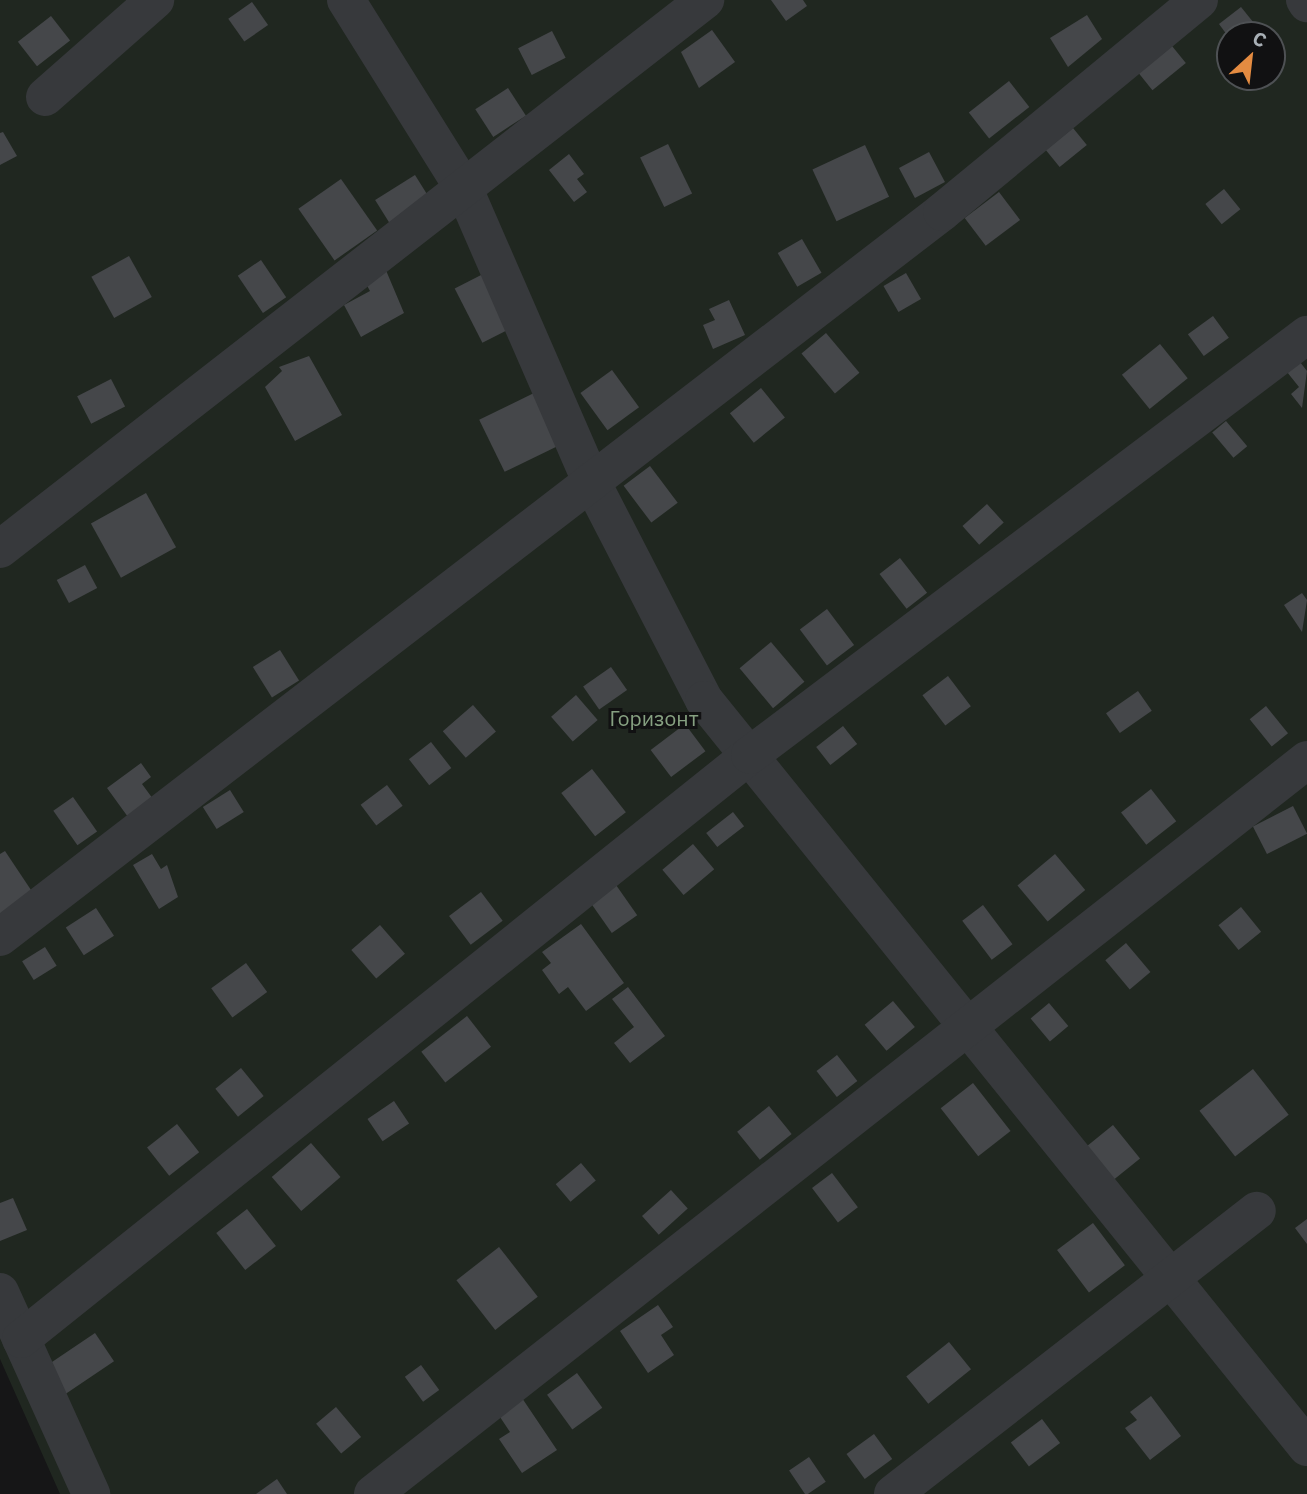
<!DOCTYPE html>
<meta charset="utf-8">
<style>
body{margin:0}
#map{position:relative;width:1307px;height:1494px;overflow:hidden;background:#161617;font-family:"IBM Plex Sans",sans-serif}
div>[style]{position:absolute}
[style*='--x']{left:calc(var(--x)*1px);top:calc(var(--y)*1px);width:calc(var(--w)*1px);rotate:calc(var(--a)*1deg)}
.green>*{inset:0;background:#202720}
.building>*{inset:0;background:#45474a;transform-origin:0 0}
.minor>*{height:38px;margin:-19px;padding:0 19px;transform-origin:19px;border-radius:19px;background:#37393c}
span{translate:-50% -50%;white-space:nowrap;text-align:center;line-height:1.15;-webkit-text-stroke:6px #111112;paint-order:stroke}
.park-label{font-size:21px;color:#86a081}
.north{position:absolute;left:1216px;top:21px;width:70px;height:70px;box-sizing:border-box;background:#111112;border:2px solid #4e5154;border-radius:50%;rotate:27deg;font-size:19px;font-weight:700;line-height:28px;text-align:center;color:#a9b0b6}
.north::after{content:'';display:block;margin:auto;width:24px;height:32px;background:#e48b41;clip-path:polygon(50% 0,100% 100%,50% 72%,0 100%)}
</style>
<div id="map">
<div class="green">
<div style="clip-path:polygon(evenodd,0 0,1307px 0,1307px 1494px,60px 1494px,0 1359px,0 0,1230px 35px,1272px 35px,1272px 77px,1230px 77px,1230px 35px)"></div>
</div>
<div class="building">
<div style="clip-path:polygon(771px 0,803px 0,807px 6px,786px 21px)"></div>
<div style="left:252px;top:2px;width:28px;height:29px;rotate:55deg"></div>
<div style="clip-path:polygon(1241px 7px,1262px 33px,1230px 39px,1219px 24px)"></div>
<div style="clip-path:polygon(1087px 15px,1102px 39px,1068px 67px,1050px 38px)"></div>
<div style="left:51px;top:16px;width:31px;height:42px;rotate:52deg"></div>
<div style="clip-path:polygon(712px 30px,735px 62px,699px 88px,681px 52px)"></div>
<div style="left:552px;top:31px;width:30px;height:38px;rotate:63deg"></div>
<div style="left:1172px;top:46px;width:22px;height:43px;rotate:51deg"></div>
<div style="left:1009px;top:81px;width:33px;height:51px;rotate:52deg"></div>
<div style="left:508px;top:88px;width:33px;height:39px;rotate:57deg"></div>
<div style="left:1073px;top:128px;width:22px;height:35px;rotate:51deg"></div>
<div style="clip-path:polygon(3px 132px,17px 156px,0 165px,0 133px)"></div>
<div style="left:668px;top:144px;width:55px;height:31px;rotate:64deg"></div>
<div style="left:865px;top:145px;width:57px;height:58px;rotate:65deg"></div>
<div style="left:929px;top:152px;width:34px;height:34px;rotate:62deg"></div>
<div style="clip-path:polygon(569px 154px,584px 174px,577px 179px,587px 192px,574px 202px,549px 170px)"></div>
<div style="left:415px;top:175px;width:28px;height:47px;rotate:58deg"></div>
<div style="left:341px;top:179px;width:63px;height:52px;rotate:55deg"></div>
<div style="left:1224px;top:189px;width:26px;height:24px;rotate:51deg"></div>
<div style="left:999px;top:192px;width:35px;height:43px;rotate:53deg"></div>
<div style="left:802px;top:239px;width:39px;height:28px;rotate:60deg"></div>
<div style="left:129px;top:256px;width:47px;height:43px;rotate:61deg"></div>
<div style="left:261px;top:260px;width:45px;height:28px;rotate:56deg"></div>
<div style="clip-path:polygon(385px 268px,404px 313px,361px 337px,344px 305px,370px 291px,364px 280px)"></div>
<div style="left:485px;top:273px;width:61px;height:34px;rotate:63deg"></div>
<div style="left:906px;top:273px;width:30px;height:26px;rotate:60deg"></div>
<div style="clip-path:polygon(729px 300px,745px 335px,713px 349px,703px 325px,715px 320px,709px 309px)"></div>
<div style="left:1213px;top:316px;width:27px;height:31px;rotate:54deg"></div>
<div style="left:826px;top:333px;width:52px;height:32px;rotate:50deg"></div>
<div style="left:1160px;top:344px;width:44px;height:49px;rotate:51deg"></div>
<div style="clip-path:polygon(309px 356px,342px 415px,295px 441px,265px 387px,282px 371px,279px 367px)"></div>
<div style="clip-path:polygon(1300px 362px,1307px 371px,1302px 408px,1291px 394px,1299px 387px,1287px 372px)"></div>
<div style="left:612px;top:370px;width:46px;height:39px;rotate:54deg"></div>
<div style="left:111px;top:379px;width:31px;height:38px;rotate:63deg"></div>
<div style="left:761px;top:388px;width:38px;height:40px;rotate:51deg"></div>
<div style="left:534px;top:393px;width:58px;height:61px;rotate:64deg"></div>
<div style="left:1226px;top:421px;width:33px;height:18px;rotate:50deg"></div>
<div style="left:650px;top:466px;width:46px;height:33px;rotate:53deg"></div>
<div style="left:146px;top:493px;width:62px;height:63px;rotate:61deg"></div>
<div style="left:987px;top:504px;width:25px;height:33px;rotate:48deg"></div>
<div style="left:900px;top:558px;width:44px;height:26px;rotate:52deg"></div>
<div style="left:85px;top:565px;width:26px;height:32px;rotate:62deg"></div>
<div style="clip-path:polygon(1302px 593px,1307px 600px,1302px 632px,1284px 605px)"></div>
<div style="left:827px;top:609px;width:45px;height:34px;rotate:53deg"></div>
<div style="left:771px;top:642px;width:52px;height:41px;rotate:50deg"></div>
<div style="left:280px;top:650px;width:36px;height:32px;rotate:58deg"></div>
<div style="left:611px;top:667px;width:28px;height:34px;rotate:55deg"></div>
<div style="left:948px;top:676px;width:38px;height:32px;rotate:53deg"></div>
<div style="left:1138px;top:691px;width:24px;height:39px;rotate:55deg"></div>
<div style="left:576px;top:695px;width:33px;height:33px;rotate:49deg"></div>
<div style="left:473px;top:705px;width:35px;height:40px;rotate:49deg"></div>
<div style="left:1266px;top:706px;width:35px;height:21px;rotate:51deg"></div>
<div style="left:685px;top:724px;width:34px;height:43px;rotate:53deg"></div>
<div style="left:843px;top:726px;width:23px;height:34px;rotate:52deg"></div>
<div style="left:431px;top:742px;width:33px;height:28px;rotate:52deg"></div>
<div style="clip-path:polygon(141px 763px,151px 777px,142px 784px,153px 799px,128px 817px,107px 788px)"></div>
<div style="left:592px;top:769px;width:55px;height:39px;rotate:52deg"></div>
<div style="left:387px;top:785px;width:26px;height:33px;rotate:53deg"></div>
<div style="left:1151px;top:789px;width:41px;height:38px;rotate:52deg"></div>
<div style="left:230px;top:790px;width:26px;height:32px;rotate:58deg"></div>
<div style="left:73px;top:797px;width:42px;height:24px;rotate:55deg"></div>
<div style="left:1293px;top:806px;width:31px;height:45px;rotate:63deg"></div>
<div style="left:733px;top:812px;width:18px;height:34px;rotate:52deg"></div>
<div style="left:693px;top:844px;width:33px;height:40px;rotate:50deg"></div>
<div style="clip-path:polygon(5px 851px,35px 896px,0 919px,0 854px)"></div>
<div style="clip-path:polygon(152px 854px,161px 869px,167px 865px,178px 897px,159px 909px,133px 865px)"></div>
<div style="left:1055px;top:854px;width:47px;height:49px;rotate:50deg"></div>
<div style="left:616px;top:885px;width:37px;height:31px;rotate:55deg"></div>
<div style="left:481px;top:892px;width:36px;height:40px;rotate:53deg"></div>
<div style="left:983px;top:905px;width:49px;height:26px;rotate:53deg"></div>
<div style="left:1241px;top:907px;width:32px;height:29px;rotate:51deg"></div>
<div style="left:96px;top:908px;width:33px;height:36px;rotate:57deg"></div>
<div style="clip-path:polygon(581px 924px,624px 983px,586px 1011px,568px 987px,559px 994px,542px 970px,551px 963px,542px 952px)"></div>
<div style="left:380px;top:925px;width:38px;height:38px;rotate:49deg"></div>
<div style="left:1126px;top:943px;width:38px;height:27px;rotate:50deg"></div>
<div style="left:45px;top:947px;width:22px;height:27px;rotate:58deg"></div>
<div style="left:246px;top:963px;width:36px;height:43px;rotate:54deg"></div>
<div style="clip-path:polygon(628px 987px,665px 1036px,630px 1063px,614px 1043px,634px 1027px,612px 999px)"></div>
<div style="left:893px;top:1001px;width:34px;height:37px;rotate:50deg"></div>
<div style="left:1049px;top:1003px;width:30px;height:24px;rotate:50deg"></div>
<div style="left:467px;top:1016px;width:39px;height:58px;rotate:52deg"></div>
<div style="left:837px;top:1055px;width:33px;height:26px;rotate:52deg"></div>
<div style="left:241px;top:1068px;width:36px;height:33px;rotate:51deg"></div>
<div style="left:1253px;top:1069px;width:58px;height:68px;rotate:52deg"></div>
<div style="left:973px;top:1083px;width:61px;height:41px;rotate:52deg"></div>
<div style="left:394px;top:1101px;width:27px;height:32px;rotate:56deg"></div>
<div style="left:769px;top:1106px;width:36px;height:41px;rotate:51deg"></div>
<div style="left:177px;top:1124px;width:36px;height:38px;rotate:52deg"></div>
<div style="left:1113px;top:1125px;width:43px;height:38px;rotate:51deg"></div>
<div style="left:311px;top:1143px;width:45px;height:52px;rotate:49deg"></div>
<div style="left:581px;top:1163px;width:23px;height:33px;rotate:50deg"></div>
<div style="left:832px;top:1173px;width:43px;height:25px;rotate:53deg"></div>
<div style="left:671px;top:1190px;width:25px;height:39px;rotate:48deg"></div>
<div style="clip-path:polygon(13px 1198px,27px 1230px,0 1241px,0 1203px)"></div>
<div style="left:247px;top:1209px;width:47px;height:39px;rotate:52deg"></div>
<div style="clip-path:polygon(1307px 1219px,1307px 1244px,1295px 1228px)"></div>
<div style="left:1093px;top:1223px;width:53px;height:45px;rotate:53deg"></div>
<div style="left:499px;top:1247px;width:63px;height:54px;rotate:52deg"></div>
<div style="clip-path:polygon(658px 1305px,673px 1327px,661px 1335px,674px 1355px,648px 1373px,620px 1331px)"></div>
<div style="left:95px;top:1333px;width:34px;height:59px;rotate:56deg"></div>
<div style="left:949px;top:1342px;width:35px;height:55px;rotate:51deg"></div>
<div style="left:421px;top:1365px;width:31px;height:20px;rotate:54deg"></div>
<div style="left:577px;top:1373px;width:43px;height:37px;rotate:54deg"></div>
<div style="clip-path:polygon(1151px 1396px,1181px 1436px,1150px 1460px,1125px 1428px,1137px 1420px,1130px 1412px)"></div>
<div style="clip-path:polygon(522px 1398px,557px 1450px,522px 1473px,499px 1439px,510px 1432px,498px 1414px)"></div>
<div style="left:336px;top:1407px;width:39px;height:26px;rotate:50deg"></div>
<div style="left:1042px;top:1419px;width:30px;height:39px;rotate:53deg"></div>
<div style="left:874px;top:1434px;width:31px;height:34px;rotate:54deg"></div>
<div style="left:809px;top:1457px;width:30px;height:24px;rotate:56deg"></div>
<div style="clip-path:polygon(277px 1479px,287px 1494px,256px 1494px)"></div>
</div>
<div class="minor">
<div style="--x:346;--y:0;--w:223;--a:58"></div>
<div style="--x:464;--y:189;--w:318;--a:66.5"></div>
<div style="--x:591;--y:481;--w:246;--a:62.7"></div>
<div style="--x:704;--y:700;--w:960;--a:51.09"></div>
<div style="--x:1305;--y:0;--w:4;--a:56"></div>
<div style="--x:45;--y:97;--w:147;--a:-41.4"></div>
<div style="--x:0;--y:549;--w:894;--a:-37.91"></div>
<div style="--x:0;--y:937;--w:1189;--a:-37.58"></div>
<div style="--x:942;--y:212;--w:333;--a:-39.5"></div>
<div style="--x:0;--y:1292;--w:222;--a:65.7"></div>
<div style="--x:21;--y:1339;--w:934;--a:-38.7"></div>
<div style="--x:750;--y:755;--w:698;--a:-37.02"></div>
<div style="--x:373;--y:1494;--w:1188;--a:-38.16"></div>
<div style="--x:893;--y:1494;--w:461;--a:-37.9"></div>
</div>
<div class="park-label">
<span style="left:654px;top:718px">Горизонт</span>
</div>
<div class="north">С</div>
</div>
